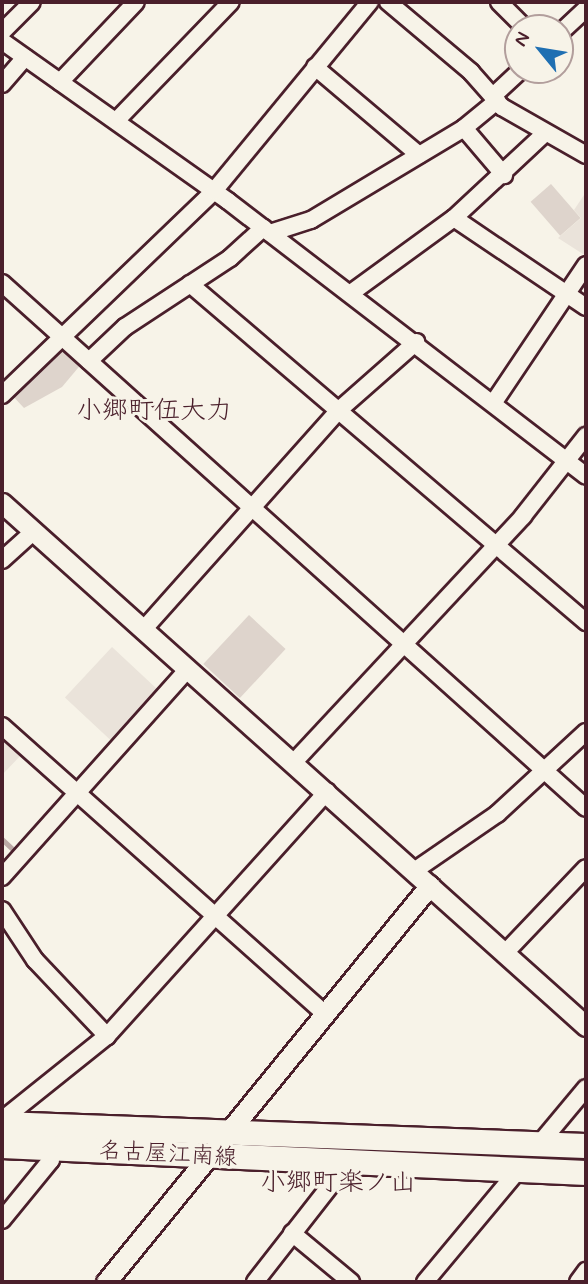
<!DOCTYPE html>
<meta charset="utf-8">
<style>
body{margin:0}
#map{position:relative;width:588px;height:1284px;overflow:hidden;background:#f7f3e8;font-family:Mynerve,"Klee One",sans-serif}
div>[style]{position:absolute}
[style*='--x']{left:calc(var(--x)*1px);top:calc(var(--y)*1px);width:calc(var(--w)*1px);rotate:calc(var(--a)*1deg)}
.built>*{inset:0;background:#eae3da;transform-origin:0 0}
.green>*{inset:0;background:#ded4cc;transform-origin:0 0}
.stream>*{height:4.5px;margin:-2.25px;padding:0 2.25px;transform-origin:2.25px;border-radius:2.25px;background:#bcaaa7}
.roads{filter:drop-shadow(2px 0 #4a1f2b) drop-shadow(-2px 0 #4a1f2b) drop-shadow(0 2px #4a1f2b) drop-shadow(0 -2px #4a1f2b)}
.minor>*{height:16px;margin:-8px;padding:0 8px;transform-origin:8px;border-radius:8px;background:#f7f3e8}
.tertiary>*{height:19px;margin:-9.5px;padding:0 9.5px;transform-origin:9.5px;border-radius:9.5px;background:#f7f3e8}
.primary>*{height:24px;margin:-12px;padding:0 12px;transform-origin:12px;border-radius:12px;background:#f7f3e8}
span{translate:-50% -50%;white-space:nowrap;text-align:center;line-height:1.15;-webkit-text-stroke:6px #f7f3e8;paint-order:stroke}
.street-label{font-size:23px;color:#4a1f2b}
.quarter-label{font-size:26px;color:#4a1f2b}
.frame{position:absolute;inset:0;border:4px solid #4a1f2b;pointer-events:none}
.north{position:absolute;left:504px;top:14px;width:70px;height:70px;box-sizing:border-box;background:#f7f3e8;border:2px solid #b29e9c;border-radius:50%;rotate:300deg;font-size:19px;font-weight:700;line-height:28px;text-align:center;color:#4a1f2b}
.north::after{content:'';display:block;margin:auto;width:24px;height:32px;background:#1f6fb2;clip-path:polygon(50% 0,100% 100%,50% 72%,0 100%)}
</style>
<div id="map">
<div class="built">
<div style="clip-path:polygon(586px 192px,586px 256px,558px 238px,581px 218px,574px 210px)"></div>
<div style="left:112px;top:647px;width:63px;height:69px;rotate:43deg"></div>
<div style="clip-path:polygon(2px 733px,23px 753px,2px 775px)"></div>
</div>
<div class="green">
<div style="left:551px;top:184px;width:45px;height:27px;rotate:49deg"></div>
<div style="clip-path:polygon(60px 344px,83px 362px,62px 387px,24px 408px,10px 393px)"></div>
<div style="left:249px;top:615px;width:50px;height:67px;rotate:43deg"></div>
</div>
<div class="stream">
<div style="--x:2;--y:839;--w:16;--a:43"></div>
</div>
<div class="roads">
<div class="minor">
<div style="--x:388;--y:2;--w:109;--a:40.1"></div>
<div style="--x:471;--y:72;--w:47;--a:48.5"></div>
<div style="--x:502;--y:107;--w:97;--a:29.7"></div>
<div style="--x:499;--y:2;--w:37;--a:45"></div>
<div style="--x:2;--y:32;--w:42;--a:-45"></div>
<div style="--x:560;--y:33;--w:35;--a:-43"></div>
<div style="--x:2;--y:41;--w:277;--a:35.3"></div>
<div style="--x:228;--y:201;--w:451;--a:37.5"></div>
<div style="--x:315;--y:67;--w:136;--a:40.2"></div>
<div style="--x:60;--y:82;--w:110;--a:-46.5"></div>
<div style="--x:2;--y:84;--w:35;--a:-49"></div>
<div style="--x:493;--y:96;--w:38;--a:-43"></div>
<div style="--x:116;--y:121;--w:165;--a:-46"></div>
<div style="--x:464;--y:128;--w:62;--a:49.6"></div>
<div style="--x:454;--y:218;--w:159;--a:34"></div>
<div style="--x:270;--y:233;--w:43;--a:-17.6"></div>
<div style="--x:311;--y:220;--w:179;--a:-31"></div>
<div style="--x:464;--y:128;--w:43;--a:-39.3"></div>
<div style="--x:2;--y:283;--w:785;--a:41.95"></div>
<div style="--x:190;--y:284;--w:521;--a:40.48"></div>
<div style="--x:351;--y:293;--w:127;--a:-36.1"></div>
<div style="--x:454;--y:218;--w:125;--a:-43"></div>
<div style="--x:89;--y:361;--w:50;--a:-43.4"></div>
<div style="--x:125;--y:327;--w:126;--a:-33.3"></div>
<div style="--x:230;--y:258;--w:45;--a:-42.3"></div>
<div style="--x:2;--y:395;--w:294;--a:-43.9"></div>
<div style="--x:214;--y:191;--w:245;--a:-50.5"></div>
<div style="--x:494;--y:402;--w:165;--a:-56.1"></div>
<div style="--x:2;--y:560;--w:42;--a:-42.1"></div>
<div style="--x:143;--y:630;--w:295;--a:-48.3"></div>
<div style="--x:339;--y:410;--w:103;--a:-41.4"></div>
<div style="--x:2;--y:726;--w:434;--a:41.7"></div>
<div style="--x:294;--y:762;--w:336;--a:-47"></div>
<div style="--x:523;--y:516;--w:102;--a:-51.8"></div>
<div style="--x:414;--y:871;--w:101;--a:-34.5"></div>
<div style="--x:497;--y:814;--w:121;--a:-42.7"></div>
<div style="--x:2;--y:877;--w:279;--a:-48.2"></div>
<div style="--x:2;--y:910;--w:60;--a:56.6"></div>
<div style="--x:35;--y:960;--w:105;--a:46.5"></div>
<div style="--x:505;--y:953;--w:117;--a:-46.4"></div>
<div style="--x:2;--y:1120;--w:134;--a:-38.7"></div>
<div style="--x:107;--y:1036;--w:329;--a:-48"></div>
<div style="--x:541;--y:1142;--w:70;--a:-50.2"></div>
<div style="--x:2;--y:1220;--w:77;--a:-50.8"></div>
<div style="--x:51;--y:1160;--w:11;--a:-90"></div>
<div style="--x:292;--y:1233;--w:77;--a:39.7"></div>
<div style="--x:255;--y:1282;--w:151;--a:-52"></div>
<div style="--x:425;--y:1282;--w:148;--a:-50.2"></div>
<div style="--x:578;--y:1282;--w:14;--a:-54"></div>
</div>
<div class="tertiary">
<div style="--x:2;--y:503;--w:784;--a:41.85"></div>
<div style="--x:106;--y:1282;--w:512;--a:-50.78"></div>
</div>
<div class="primary">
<div style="--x:2;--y:1124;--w:584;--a:2.16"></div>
<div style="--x:2;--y:1146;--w:585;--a:2.65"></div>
</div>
</div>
<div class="street-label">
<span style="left:168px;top:1155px;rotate:3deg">名古屋江南線</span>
</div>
<div class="quarter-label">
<span style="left:154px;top:412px">小郷町伍大力</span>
<span style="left:338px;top:1184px">小郷町楽ノ山</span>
</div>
<div class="frame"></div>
<div class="north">N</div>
</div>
